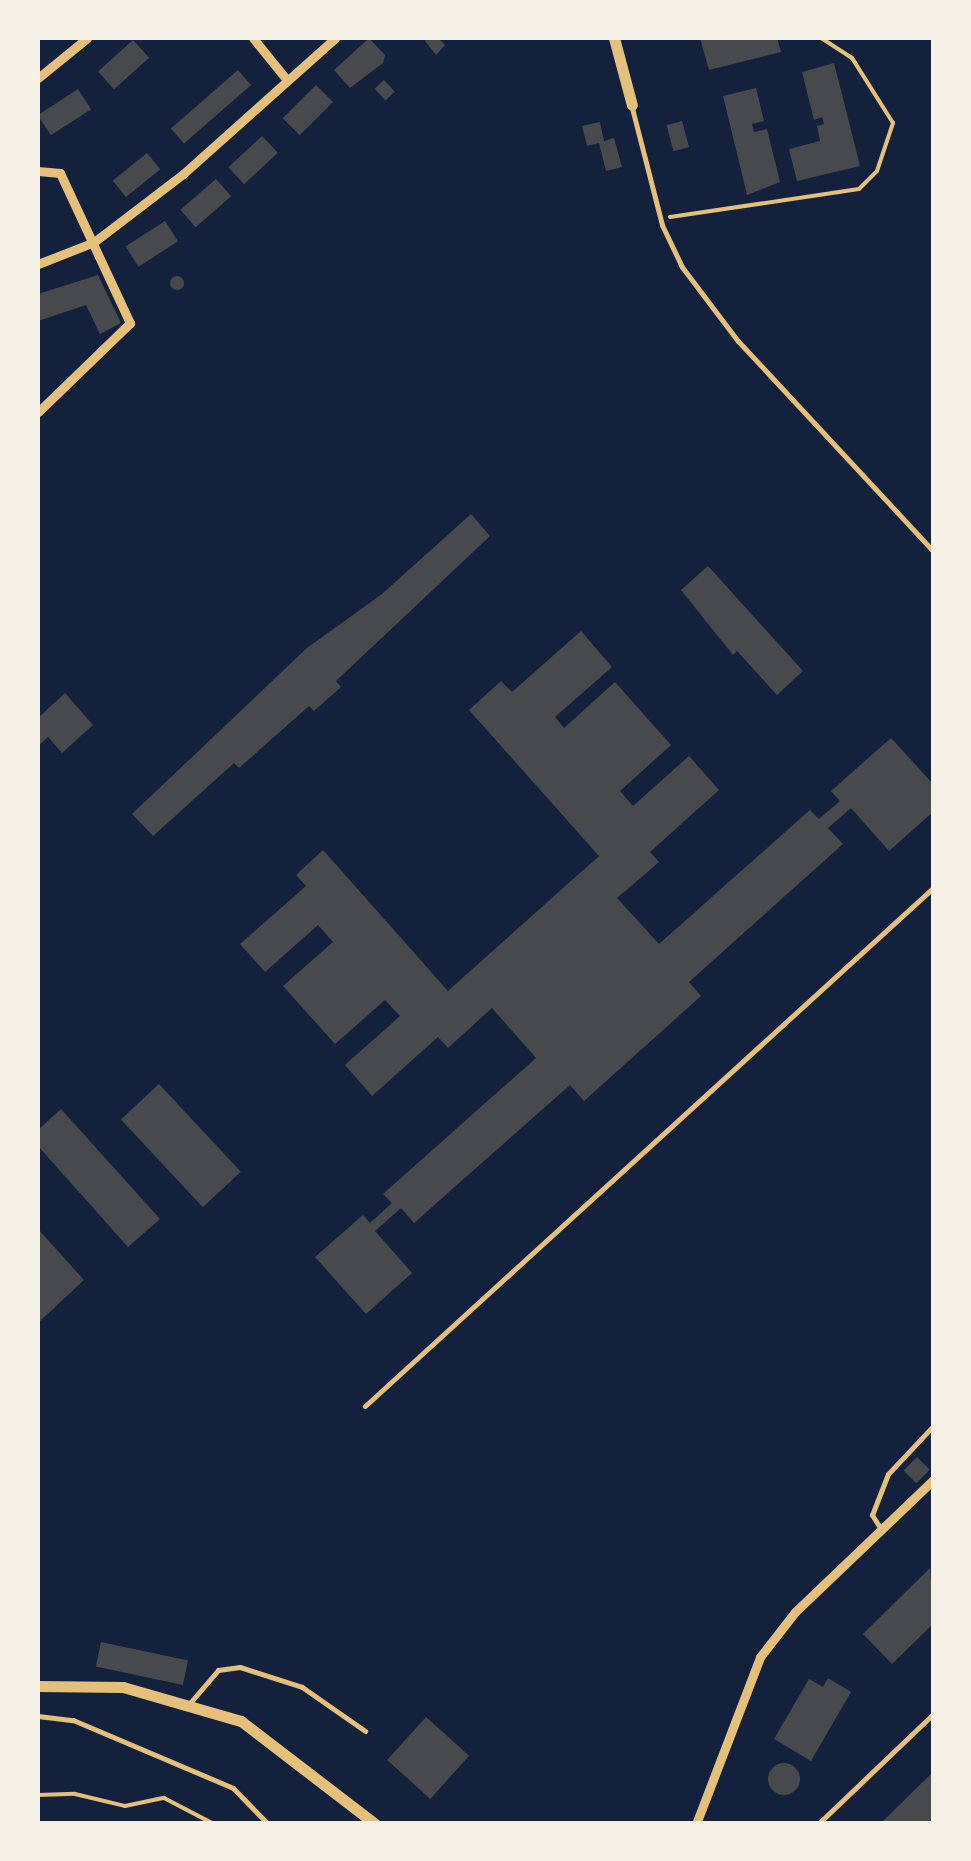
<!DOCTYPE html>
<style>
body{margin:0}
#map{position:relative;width:971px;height:1861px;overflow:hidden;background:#14213d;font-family:Signika,sans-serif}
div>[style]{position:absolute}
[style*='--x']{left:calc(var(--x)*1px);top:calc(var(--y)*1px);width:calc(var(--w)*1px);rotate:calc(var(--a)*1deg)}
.building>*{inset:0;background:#48494c;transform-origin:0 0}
.round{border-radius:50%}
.path>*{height:4px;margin:-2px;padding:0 2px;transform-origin:2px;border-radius:2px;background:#e5c07b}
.service>*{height:5px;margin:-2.5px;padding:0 2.5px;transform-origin:2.5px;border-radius:2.5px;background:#e5c07b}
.minor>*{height:9px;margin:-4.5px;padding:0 4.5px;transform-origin:4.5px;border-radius:4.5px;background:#e5c07b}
.tertiary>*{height:11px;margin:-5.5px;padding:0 5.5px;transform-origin:5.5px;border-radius:5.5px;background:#e5c07b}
span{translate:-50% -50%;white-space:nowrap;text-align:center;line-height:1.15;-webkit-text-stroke:8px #f6f1e7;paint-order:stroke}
.frame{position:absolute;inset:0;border:40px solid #f6f1e7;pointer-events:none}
</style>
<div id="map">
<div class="building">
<div style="clip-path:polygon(369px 38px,385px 55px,383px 63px,350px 88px,334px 70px)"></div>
<div style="clip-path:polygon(429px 38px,438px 38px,445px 45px,436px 55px,425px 41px)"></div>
<div style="clip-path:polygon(700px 38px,777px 38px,781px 52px,709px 70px)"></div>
<div style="left:133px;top:40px;width:24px;height:47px;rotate:48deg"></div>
<div style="clip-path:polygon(834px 63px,860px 166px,797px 181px,789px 149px,820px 141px,817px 126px,824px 124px,822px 117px,814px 120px,802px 72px)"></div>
<div style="left:238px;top:70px;width:20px;height:89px;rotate:49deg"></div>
<div style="left:384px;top:80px;width:16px;height:13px;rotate:47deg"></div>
<div style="left:316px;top:85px;width:24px;height:47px;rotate:45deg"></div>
<div style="clip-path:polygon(756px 88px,764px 121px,752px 124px,754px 132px,767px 129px,780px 182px,747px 195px,723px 96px)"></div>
<div style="left:78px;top:89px;width:24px;height:48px;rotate:57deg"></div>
<div style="left:682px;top:121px;width:27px;height:16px;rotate:75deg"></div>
<div style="clip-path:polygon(600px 122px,604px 141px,614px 138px,622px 167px,606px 171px,599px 143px,587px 146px,582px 126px)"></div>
<div style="left:262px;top:136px;width:23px;height:46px;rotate:47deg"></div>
<div style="left:147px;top:153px;width:21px;height:44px;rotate:51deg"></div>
<div style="left:216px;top:179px;width:23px;height:47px;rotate:49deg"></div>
<div style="left:165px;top:221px;width:24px;height:47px;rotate:57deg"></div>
<div style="clip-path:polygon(98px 275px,121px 323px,100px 334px,86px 305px,38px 321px,38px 294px)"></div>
<div class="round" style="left:170px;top:276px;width:14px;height:14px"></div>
<div style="clip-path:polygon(471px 514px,490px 536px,336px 681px,341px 687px,314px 711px,309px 706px,239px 768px,234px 763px,153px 836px,132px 814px,307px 648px,382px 594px)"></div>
<div style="clip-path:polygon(708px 566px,803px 671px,777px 695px,737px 651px,733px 655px,681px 590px)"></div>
<div style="clip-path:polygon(581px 631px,612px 667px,555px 717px,564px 728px,615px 682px,671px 745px,620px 791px,633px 806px,689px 756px,719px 790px,650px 852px,659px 862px,617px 898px,659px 944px,810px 810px,819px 819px,840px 801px,831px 791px,891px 738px,934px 785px,934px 811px,889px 851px,851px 808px,828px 828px,843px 844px,689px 982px,701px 996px,584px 1101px,570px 1085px,414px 1223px,401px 1208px,375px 1231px,412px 1273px,366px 1314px,315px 1257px,363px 1215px,370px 1223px,392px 1203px,383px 1194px,536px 1058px,492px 1008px,448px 1048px,438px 1037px,372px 1096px,345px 1065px,400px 1016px,385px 1000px,335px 1044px,283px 986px,333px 942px,318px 925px,265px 972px,240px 944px,306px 886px,296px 875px,323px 850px,448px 991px,599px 856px,469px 710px,501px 681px,512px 692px)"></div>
<div style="clip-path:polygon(65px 693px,93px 725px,62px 753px,48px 737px,38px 746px,38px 718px)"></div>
<div style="left:159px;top:1084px;width:120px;height:52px;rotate:47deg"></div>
<div style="clip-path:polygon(61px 1109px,160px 1219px,128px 1247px,38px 1146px,38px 1130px)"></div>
<div style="clip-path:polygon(38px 1229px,84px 1280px,38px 1323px)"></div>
<div style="left:917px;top:1457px;width:18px;height:19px;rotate:45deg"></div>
<div style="clip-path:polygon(930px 1568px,934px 1623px,892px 1664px,863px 1634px)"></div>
<div style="left:101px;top:1642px;width:89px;height:25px;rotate:12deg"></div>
<div style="clip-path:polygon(828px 1678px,851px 1692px,811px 1761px,774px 1739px,809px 1679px,823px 1687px)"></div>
<div style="left:426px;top:1717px;width:58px;height:58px;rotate:42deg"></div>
<div class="round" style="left:768px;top:1763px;width:32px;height:32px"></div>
<div style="clip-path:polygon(934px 1771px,934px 1824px,880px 1824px)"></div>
</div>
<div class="path">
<div style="--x:670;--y:217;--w:191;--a:-8.4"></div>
<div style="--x:859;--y:189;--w:25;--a:-45"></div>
<div style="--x:877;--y:171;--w:51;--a:-71.6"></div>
<div style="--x:893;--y:123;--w:77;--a:-122.2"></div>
<div style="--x:852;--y:58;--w:37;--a:-147"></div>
<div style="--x:38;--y:1795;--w:37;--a:-2"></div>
<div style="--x:75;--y:1794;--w:51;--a:13.5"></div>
<div style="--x:125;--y:1806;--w:40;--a:-12"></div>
<div style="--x:164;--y:1798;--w:56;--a:27.5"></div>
</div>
<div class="service">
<div style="--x:632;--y:108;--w:121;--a:75.6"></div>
<div style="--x:662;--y:225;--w:47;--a:64.5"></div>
<div style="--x:682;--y:267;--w:93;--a:52.9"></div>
<div style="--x:738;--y:341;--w:288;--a:47.1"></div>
<div style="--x:365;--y:1406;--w:770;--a:-42.37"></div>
<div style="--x:879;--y:1526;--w:13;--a:-122"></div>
<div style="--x:872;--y:1515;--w:44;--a:-68.7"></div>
<div style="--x:888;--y:1474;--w:67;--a:-46.8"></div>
<div style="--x:189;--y:1704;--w:45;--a:-49.5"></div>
<div style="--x:218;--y:1670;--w:22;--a:-8"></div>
<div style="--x:240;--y:1667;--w:65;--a:17.9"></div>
<div style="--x:302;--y:1687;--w:77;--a:34.9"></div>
<div style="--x:38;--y:1716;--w:35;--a:7"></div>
<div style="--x:73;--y:1720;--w:174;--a:23"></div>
<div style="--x:233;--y:1788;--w:50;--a:45.8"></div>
<div style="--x:818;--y:1824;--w:161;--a:-43.7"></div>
</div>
<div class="minor">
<div style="--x:253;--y:38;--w:54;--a:51"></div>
<div style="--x:38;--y:78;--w:63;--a:-39.2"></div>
<div style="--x:38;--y:171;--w:22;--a:5"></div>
<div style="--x:60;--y:173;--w:166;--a:65"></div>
<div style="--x:130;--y:323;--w:128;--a:135.9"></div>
<div style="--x:38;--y:264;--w:60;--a:-21.4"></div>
<div style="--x:94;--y:242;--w:112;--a:-37.4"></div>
<div style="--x:183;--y:174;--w:204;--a:-41.8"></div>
<div style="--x:696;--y:1824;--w:179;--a:-69"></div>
<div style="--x:760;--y:1657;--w:57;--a:-52.1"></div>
<div style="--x:795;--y:1612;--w:192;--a:-43.7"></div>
</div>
<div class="tertiary">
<div style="--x:614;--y:38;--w:69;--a:75"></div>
<div style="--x:38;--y:1686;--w:85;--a:0.7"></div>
<div style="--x:123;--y:1687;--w:123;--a:16.1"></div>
<div style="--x:241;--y:1721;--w:169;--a:37.5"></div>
</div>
<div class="frame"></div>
</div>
